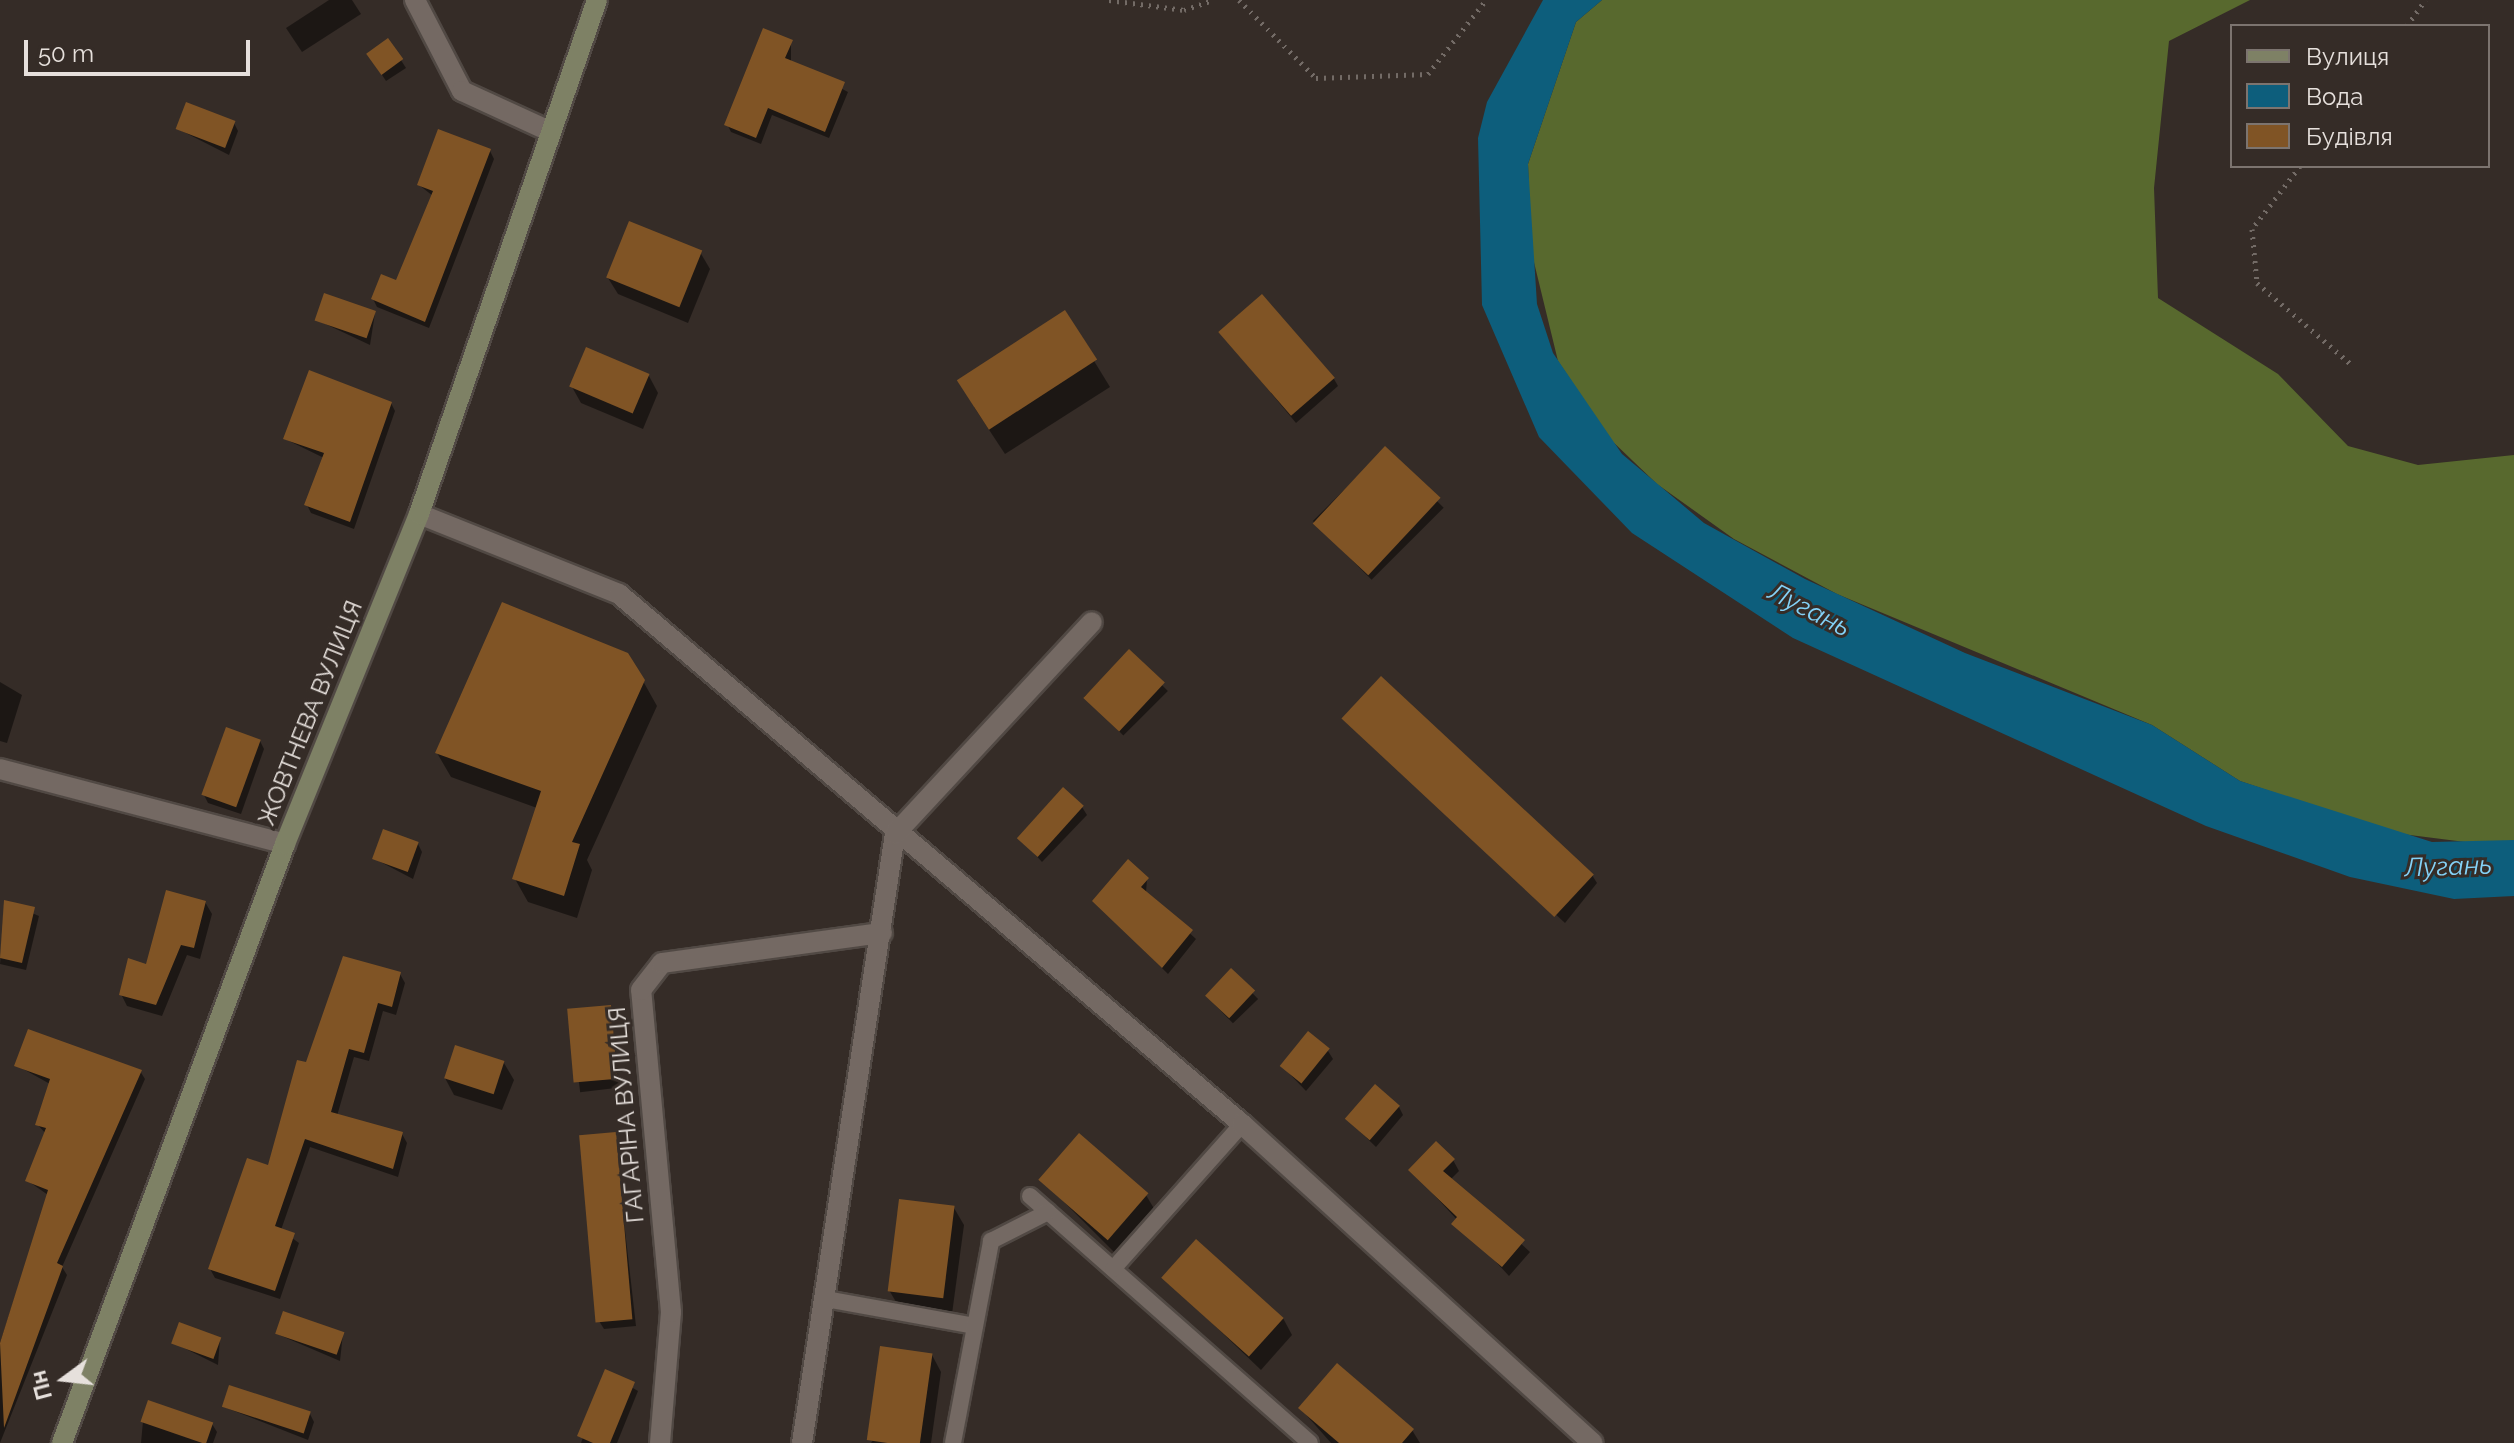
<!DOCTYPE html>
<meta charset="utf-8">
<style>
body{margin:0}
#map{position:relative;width:2514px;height:1443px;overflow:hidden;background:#352c27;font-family:Raleway,sans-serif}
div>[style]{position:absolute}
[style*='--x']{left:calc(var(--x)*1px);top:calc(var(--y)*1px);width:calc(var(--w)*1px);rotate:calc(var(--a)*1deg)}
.forest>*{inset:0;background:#58692e}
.water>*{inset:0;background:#0d5e7c}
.shadow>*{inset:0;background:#0007;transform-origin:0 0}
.building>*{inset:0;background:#805425;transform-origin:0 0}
.path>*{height:5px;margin-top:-2.5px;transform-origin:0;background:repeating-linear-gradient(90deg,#736b66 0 2px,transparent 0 8px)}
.roads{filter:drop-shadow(2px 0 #514944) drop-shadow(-2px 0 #514944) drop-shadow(0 2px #514944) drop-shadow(0 -2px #514944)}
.lane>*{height:16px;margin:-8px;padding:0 8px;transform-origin:8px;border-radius:8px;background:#746963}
.street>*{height:20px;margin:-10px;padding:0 10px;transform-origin:10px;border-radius:10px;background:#746963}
.secondary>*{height:20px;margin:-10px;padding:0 10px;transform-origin:10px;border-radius:10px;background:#7e8165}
span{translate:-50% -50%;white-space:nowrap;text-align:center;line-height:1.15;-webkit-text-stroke:6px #352c27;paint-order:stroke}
.street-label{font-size:24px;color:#e6e0dc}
.water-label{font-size:26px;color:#84d2f7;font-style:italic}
.legend{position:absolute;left:2230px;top:24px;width:260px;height:144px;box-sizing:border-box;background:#352c27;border:2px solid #7c746f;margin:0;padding:10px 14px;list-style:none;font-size:24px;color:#e6e0dc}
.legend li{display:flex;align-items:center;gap:16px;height:40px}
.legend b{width:40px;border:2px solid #7c746f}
.north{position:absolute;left:24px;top:1339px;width:80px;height:80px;-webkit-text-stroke:6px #352c27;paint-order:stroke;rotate:255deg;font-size:22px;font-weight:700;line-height:32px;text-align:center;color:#e6e0dc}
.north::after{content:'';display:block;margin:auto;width:28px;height:36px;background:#e6e0dc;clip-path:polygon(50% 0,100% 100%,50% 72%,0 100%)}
.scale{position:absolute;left:24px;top:40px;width:226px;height:36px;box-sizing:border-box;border:4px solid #e6e0dc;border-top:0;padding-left:10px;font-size:24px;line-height:28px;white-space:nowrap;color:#e6e0dc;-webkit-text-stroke:6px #352c27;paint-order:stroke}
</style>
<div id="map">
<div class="forest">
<div style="clip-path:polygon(1602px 0,2250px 0,2169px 41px,2154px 188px,2158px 298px,2278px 374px,2348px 446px,2418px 465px,2514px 455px,2514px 840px,2489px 845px,2394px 833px,2240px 781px,2152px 725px,1837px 594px,1734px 539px,1657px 484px,1610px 439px,1558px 361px,1531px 250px,1528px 164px,1576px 22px)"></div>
</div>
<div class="water">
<div style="clip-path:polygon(1543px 0,1602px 0,1576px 22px,1528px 164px,1537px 304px,1553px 353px,1622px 454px,1704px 523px,1805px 579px,1965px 653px,2152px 725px,2240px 781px,2432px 842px,2514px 840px,2514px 896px,2454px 899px,2350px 877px,2206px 826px,1793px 638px,1632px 533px,1539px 437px,1482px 305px,1478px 138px,1487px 102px)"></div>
</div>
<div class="shadow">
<div style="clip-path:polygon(329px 0,352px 0,361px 14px,302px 52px,286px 28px)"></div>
<div style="clip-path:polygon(388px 40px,406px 68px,386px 81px,373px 61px)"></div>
<div style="clip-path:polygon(791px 42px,791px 62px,848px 92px,829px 138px,772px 115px,761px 144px,731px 132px,727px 124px)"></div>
<div style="clip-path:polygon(234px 123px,238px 131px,229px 155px,178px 129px)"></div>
<div style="clip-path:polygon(490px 151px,494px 159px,429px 328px,377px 307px,373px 299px,397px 283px,433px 196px,419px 185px)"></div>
<div style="clip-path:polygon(700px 252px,710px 269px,688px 323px,618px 294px,608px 278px)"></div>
<div style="clip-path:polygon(1064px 312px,1110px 387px,1005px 454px,974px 407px)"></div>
<div style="clip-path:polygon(375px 313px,370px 345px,317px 320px)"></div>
<div style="clip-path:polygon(1221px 333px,1334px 379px,1338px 386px,1296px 423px)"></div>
<div style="clip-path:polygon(649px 376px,658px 393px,643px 429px,581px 403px,572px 387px)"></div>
<div style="clip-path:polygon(391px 403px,395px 411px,354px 529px,311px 513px,307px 505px,324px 458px,285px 439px)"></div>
<div style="left:1385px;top:449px;width:83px;height:102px;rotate:45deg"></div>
<div style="left:1129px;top:652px;width:55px;height:63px;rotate:45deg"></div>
<div style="clip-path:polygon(643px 681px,657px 706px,587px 860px,592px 870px,577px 918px,528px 902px,515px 879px,537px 808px,451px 777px,437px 753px)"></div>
<div style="clip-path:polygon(0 682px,22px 695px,7px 743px,0 741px)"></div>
<div style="clip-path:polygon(1343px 718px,1592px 875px,1597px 883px,1565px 923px)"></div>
<div style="clip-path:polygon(260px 741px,264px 749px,241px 814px,208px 803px,204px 795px)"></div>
<div style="clip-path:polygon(1082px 807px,1087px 815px,1042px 862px,1019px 837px)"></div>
<div style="clip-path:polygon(418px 844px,422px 852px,413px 879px,375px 859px)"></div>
<div style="clip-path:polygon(1147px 879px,1146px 893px,1196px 939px,1168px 974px,1094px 901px)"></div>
<div style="clip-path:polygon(6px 902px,39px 916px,26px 970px,0 964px)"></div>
<div style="clip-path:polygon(205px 902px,212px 914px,200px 959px,187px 955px,162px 1016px,127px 1006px,121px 994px)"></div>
<div style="left:1231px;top:971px;width:39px;height:35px;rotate:46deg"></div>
<div style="clip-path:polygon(400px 974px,405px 983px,396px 1015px,383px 1011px,369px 1061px,354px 1057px,337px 1116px,402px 1134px,407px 1143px,398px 1177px,310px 1147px,281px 1230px,299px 1243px,280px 1299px,215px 1278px,210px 1269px,270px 1167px,308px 1065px)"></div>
<div style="left:610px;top:1007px;width:81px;height:40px;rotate:83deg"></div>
<div style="clip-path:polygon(1328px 1051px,1333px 1059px,1306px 1091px,1282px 1066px)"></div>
<div style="clip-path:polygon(504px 1063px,514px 1080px,502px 1110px,454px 1095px,445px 1078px)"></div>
<div style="clip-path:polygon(16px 1065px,140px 1071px,145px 1079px,62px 1267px,67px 1275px,0 1443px,0 1343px,48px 1195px,28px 1181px,46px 1134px,37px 1124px,50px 1084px)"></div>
<div style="clip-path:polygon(1399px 1107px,1403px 1115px,1376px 1147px,1348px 1120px)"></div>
<div style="clip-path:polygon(614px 1134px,636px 1326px,604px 1329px,599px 1321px)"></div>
<div style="clip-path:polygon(1453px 1160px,1459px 1171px,1451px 1179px,1530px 1252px,1509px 1276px,1411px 1170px)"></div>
<div style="clip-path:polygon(1042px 1180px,1146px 1195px,1156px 1212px,1118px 1256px)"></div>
<div style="clip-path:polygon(954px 1208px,964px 1225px,952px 1314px,899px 1307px,889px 1290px)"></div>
<div style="clip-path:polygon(1165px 1278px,1283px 1318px,1292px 1335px,1261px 1370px)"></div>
<div style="clip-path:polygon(343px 1333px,340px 1361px,277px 1334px)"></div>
<div style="clip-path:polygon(220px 1338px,218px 1365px,174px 1343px)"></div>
<div style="clip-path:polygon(932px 1355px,941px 1372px,931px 1443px,871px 1443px)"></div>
<div style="clip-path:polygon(606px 1372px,638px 1391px,617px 1443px,581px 1443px)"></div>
<div style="clip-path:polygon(224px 1407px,310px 1414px,314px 1422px,308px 1440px)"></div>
<div style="clip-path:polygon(1301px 1409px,1412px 1430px,1420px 1443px,1331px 1443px)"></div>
<div style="clip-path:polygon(143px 1421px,212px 1424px,217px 1432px,213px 1443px,141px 1443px)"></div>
</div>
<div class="building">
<div style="clip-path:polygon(763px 28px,793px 40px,785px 58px,845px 82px,825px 132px,768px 108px,756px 138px,724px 125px)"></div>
<div style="left:388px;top:38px;width:26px;height:27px;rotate:54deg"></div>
<div style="left:186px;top:102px;width:53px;height:29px;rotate:21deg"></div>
<div style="clip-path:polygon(438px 129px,491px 149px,425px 322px,371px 299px,381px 274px,396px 280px,433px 191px,417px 185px)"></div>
<div style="left:629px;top:221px;width:79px;height:61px;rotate:22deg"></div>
<div style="left:324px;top:293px;width:55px;height:29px;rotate:19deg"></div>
<div style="left:1262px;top:294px;width:111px;height:58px;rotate:49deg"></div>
<div style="left:1065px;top:310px;width:59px;height:129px;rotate:57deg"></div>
<div style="left:586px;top:347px;width:69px;height:43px;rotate:23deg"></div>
<div style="clip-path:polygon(309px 370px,392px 402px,350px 522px,304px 505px,324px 453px,283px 439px)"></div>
<div style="left:1385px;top:446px;width:76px;height:106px;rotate:43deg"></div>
<div style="clip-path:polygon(502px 602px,628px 653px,645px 680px,572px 842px,580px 844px,564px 896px,512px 879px,541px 791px,435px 753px)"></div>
<div style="left:1129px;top:649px;width:49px;height:67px;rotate:43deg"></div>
<div style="left:1381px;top:676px;width:291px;height:58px;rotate:43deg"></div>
<div style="left:226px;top:727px;width:37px;height:72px;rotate:20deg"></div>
<div style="left:1063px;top:787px;width:28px;height:69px;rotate:42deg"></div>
<div style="left:383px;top:829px;width:38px;height:32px;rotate:20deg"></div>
<div style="clip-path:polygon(1128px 859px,1149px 878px,1141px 887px,1193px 930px,1162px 968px,1092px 901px)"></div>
<div style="clip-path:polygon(166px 890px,206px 901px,194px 948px,181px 945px,156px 1005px,119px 995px,128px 958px,146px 964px)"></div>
<div style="clip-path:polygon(4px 900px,35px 907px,22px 963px,0 958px)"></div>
<div style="clip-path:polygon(343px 956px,401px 972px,392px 1007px,378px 1003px,364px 1053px,349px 1049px,331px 1112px,403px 1132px,393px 1169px,305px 1139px,275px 1226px,295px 1233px,275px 1291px,208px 1269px,247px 1158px,268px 1165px,297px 1060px,306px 1062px)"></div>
<div style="left:1231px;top:968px;width:33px;height:38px;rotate:43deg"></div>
<div style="left:611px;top:1005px;width:74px;height:44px;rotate:85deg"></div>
<div style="clip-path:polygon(28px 1029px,142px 1070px,57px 1263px,63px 1266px,4px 1428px,0 1343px,48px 1190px,25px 1181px,46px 1128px,35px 1125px,50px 1079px,14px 1066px)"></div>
<div style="left:1308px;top:1031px;width:28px;height:45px;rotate:39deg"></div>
<div style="left:455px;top:1045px;width:52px;height:35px;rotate:18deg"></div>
<div style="left:1375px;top:1084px;width:33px;height:46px;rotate:41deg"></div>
<div style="left:616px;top:1132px;width:188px;height:37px;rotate:85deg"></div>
<div style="left:1079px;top:1133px;width:92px;height:62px;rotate:41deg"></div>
<div style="clip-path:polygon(1436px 1141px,1455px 1159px,1443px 1171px,1525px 1240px,1502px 1267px,1451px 1224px,1457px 1217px,1408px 1170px)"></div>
<div style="left:899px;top:1199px;width:56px;height:93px;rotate:7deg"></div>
<div style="left:1196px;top:1239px;width:118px;height:52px;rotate:42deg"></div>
<div style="left:283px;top:1311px;width:65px;height:24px;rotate:19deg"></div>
<div style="left:179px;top:1322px;width:45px;height:23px;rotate:20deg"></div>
<div style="left:880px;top:1346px;width:53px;height:95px;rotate:8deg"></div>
<div style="clip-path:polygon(1337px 1363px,1414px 1429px,1402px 1443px,1339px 1443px,1298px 1408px)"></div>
<div style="clip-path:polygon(605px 1369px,635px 1382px,610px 1443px,593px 1443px,577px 1436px)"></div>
<div style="left:229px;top:1385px;width:86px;height:23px;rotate:18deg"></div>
<div style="left:148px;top:1400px;width:69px;height:23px;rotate:19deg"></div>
</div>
<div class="path">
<div style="--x:1109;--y:0;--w:76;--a:7.6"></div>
<div style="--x:1184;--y:10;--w:31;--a:-19"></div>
<div style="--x:1239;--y:0;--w:110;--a:45.4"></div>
<div style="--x:1316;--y:78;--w:112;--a:-2"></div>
<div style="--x:1428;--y:74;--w:94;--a:-51.9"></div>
<div style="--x:2407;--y:26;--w:32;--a:-55"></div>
<div style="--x:2300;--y:166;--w:79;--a:127.3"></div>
<div style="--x:2252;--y:229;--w:54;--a:84.7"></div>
<div style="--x:2257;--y:283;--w:127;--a:40.8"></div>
</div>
<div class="roads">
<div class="lane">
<div style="--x:1030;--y:1196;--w:373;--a:41.4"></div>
<div style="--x:1113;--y:1269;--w:194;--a:-48.3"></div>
<div style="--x:826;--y:1299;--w:151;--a:10.3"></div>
<div style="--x:953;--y:1443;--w:206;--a:-79.3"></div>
<div style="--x:991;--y:1241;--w:64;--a:-27"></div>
</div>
<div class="street">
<div style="--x:415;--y:0;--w:102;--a:62.7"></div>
<div style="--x:462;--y:91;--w:98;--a:24.7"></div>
<div style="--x:419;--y:514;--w:215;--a:21.8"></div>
<div style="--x:619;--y:594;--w:818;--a:40.39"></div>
<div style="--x:1242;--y:1124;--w:474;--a:42.3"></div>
<div style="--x:0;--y:769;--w:295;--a:14.7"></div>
<div style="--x:660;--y:1443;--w:131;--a:-85.2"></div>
<div style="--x:671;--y:1312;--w:323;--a:-95.3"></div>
<div style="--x:641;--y:990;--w:34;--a:-52"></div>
<div style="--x:662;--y:963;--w:222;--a:-7.8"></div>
<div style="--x:802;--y:1443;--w:616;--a:-81.32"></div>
<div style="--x:895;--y:834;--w:289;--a:-47.1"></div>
</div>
<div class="secondary">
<div style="--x:62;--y:1443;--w:639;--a:-69.58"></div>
<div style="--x:285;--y:844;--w:356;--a:-67.9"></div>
<div style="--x:419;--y:514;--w:544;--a:-70.9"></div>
</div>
</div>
<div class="street-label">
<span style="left:310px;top:713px;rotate:-68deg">ЖОВТНЕВА ВУЛИЦЯ</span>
<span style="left:626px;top:1115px;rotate:-95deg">ГАГАРІНА ВУЛИЦЯ</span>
</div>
<div class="water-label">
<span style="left:1809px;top:610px;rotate:27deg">Лугань</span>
<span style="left:2448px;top:867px;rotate:-2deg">Лугань</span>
</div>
<ul class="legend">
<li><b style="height:10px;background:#7e8165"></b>Вулиця</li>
<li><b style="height:22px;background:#0d5e7c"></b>Вода</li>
<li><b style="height:22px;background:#805425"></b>Будівля</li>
</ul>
<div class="north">Пн</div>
<div class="scale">50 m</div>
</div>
